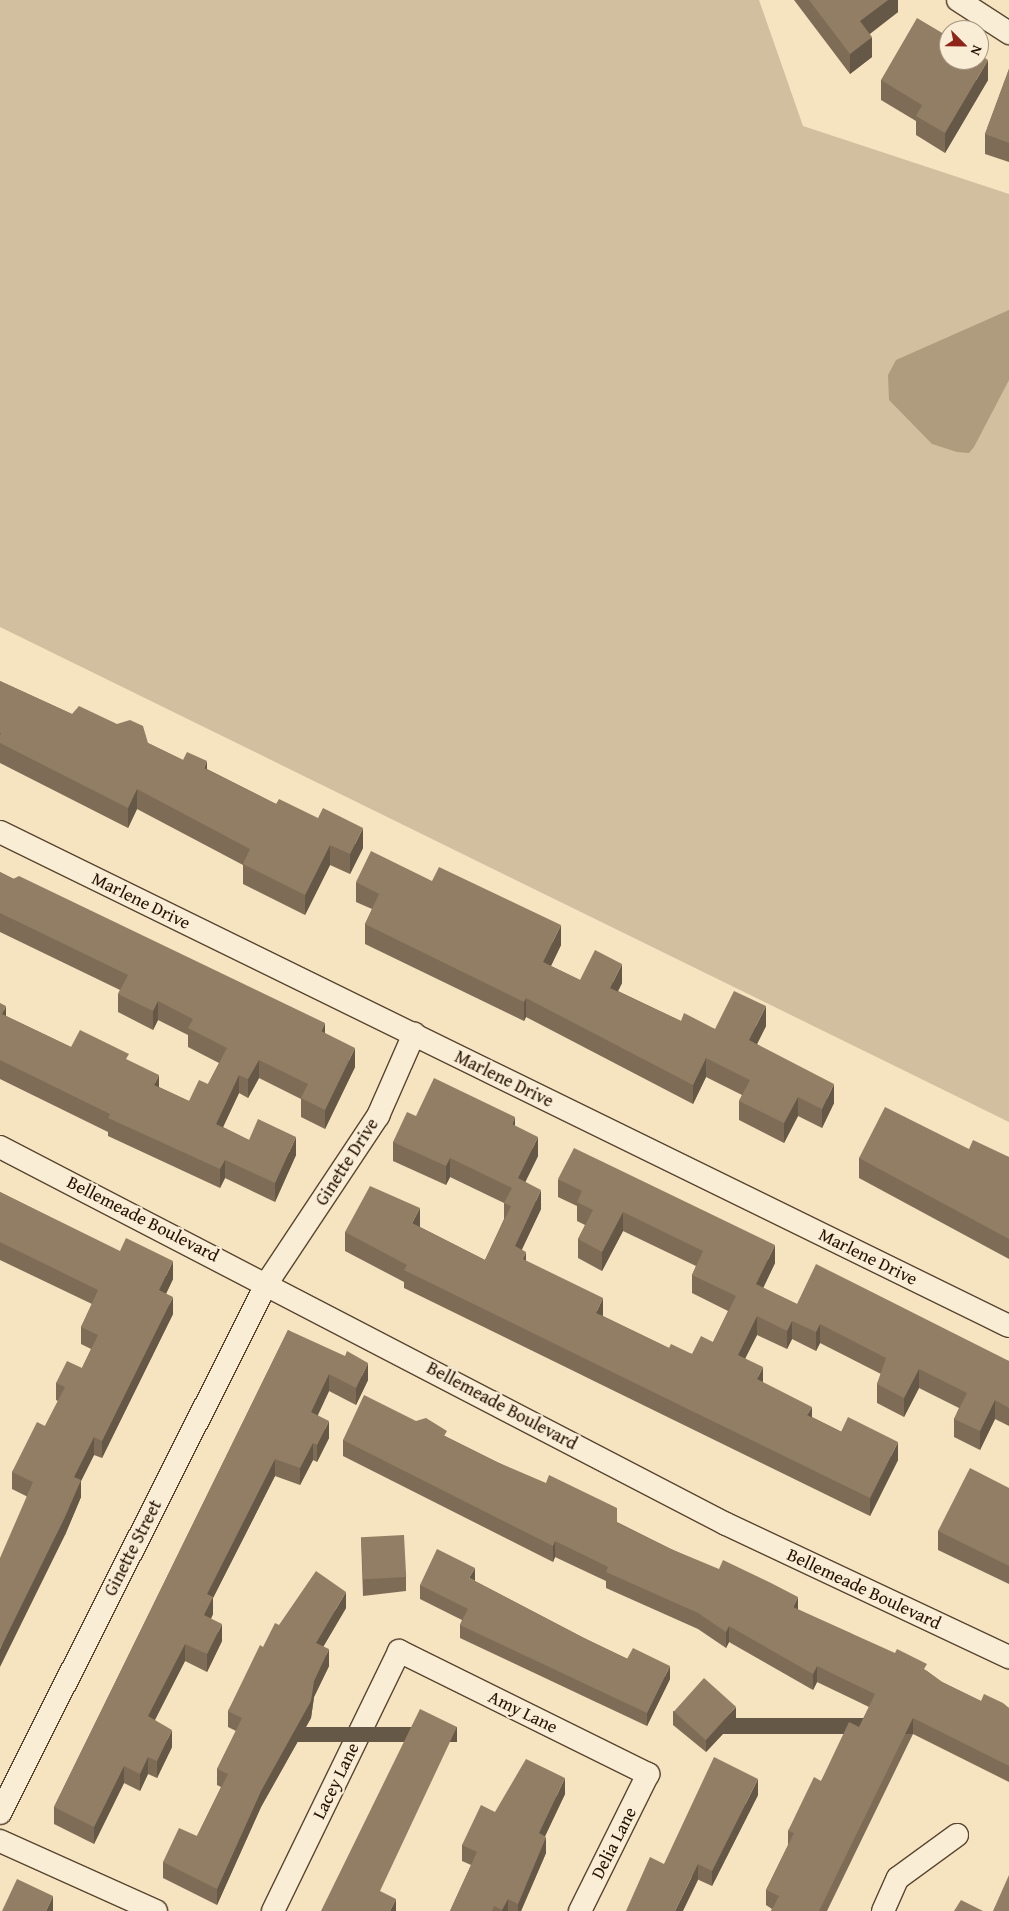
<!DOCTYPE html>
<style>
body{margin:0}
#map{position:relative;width:1009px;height:1911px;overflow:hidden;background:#f6e3c0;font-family:"Gentium Book Plus",serif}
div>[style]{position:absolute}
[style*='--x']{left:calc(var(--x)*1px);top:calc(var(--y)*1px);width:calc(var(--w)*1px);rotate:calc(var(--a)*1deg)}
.green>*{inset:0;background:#d2bf9f}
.water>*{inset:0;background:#af9c7f}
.roads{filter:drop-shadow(1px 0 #594630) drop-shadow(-1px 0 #594630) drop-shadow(0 1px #594630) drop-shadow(0 -1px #594630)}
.street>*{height:22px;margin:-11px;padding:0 11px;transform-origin:11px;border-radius:11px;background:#f9edd6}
.wall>*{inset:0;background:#7e6c56}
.shaded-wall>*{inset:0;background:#665846;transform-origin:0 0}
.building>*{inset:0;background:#927e64;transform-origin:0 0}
span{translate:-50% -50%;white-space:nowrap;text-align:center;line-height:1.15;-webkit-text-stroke:4.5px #f9edd6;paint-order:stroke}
.street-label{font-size:18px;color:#251100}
.north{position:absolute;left:939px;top:20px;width:50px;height:50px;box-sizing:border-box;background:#f9edd6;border:1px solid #a49580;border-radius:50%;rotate:113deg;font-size:14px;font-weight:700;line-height:20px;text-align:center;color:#251100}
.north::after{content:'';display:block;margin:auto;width:18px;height:22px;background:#8f2418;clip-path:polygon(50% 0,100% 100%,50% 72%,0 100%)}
</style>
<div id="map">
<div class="green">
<div style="clip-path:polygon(0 0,759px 0,803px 126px,1009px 194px,1009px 1122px,0 627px)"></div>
</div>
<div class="water">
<div style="clip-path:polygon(1009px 310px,1009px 380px,974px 447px,969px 453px,957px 452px,932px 444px,889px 400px,888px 375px,896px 360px)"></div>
</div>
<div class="roads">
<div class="street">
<div style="--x:958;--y:0;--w:61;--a:32.9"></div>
<div style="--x:0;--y:832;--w:1123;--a:26.09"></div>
<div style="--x:0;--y:1147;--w:818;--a:27.44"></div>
<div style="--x:726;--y:1524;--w:313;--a:25.2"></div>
<div style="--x:0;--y:1813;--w:593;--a:-63.26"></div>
<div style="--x:267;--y:1283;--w:201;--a:-56.4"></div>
<div style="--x:378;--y:1116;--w:90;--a:-66.3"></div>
<div style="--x:0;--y:1841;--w:171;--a:24.2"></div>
<div style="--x:273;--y:1911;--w:289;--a:-64.1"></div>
<div style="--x:399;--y:1651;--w:278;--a:26.3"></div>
<div style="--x:648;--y:1774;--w:153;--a:116.4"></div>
<div style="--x:883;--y:1911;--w:36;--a:-66"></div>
<div style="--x:898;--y:1878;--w:73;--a:-36.1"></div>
</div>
</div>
<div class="wall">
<div style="clip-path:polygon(794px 0,898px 0,898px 12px,870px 34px,872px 57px,850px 74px)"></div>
<div style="clip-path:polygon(1009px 69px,1009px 162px,985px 154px,985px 134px)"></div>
<div style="clip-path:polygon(881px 80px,988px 80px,945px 153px,916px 135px,916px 121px,881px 100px)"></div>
<div style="clip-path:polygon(0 681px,72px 714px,148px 743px,183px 760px,207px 769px,363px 848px,350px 874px,330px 865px,305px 915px,243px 884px,243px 865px,137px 809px,128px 828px,0 763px)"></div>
<div style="clip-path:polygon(0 872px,325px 1033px,355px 1067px,325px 1129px,301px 1117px,301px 1099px,259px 1078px,248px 1098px,239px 1093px,223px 1127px,249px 1140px,296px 1155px,275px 1202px,225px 1178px,220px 1188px,108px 1136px,108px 1132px,0 1079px,0 1003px,6px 1016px,71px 1047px,129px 1061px,159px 1087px,189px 1101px,208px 1084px,219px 1063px,188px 1047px,188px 1035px,158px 1020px,153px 1030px,118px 1012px,118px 994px,120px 990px,0 932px)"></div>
<div style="clip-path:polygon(356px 882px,561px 945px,551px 966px,580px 980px,622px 983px,618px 991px,681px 1021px,715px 1029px,766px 1026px,757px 1044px,834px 1103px,822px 1128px,798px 1116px,784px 1143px,739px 1120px,739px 1101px,742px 1095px,706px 1077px,693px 1104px,526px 1017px,524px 1021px,365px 944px,365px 924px,372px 909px,356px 902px)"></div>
<div style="clip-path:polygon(416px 1116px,515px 1126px,538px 1156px,525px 1182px,541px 1209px,522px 1249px,526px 1261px,603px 1316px,669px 1348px,692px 1354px,713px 1342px,728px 1311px,692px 1293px,692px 1275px,696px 1266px,623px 1231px,602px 1271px,578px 1258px,578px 1239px,585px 1225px,577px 1221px,577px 1206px,558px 1197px,558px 1179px,775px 1263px,763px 1288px,797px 1304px,1009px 1361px,1009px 1426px,995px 1419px,980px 1450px,954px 1437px,954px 1419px,959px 1408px,919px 1388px,904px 1417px,877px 1403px,877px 1384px,881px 1374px,820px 1343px,816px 1351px,792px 1339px,787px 1349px,757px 1335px,745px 1358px,763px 1383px,812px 1417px,898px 1460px,870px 1516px,404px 1288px,404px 1282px,345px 1251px,345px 1232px,420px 1227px,485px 1260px,504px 1219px,504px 1203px,450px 1177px,446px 1185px,393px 1161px,393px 1142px)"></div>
<div style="clip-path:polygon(969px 1149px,1009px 1157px,1009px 1259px,859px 1178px,859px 1158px)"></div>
<div style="clip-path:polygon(0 1192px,173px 1279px,166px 1294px,173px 1314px,102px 1458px,94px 1455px,81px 1481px,81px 1497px,65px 1535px,26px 1496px,12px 1489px,12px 1472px,45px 1426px,58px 1401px,56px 1400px,56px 1383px,82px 1368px,91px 1349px,81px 1344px,81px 1327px,92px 1304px,0 1260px)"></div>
<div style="clip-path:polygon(288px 1330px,368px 1380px,356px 1405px,329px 1391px,318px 1415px,329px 1438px,317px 1462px,313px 1460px,300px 1485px,275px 1476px,213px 1598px,213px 1614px,211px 1619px,222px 1641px,207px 1672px,185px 1661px,155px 1720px,172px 1747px,157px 1778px,148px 1774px,140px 1791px,124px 1783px,94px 1844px,54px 1824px,54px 1807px)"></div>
<div style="clip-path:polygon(416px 1421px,447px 1437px,671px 1549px,927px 1671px,942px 1682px,981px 1701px,1009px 1708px,1009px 1782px,913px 1734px,827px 1911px,771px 1911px,772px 1909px,766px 1905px,766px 1890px,788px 1845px,788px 1831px,821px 1781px,859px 1727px,869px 1707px,817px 1682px,813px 1690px,729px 1642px,726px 1648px,698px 1629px,606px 1588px,606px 1581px,555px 1557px,553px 1562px,343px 1456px,343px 1440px)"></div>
<div style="clip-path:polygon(1009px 1488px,1009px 1584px,938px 1550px,938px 1531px)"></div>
<div style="clip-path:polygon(361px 1537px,406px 1577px,406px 1591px,363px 1596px)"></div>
<div style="clip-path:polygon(475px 1581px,584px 1638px,670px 1679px,647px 1726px,460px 1638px,460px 1625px,462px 1620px,420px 1599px,420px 1585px)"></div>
<div style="clip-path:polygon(346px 1608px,323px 1647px,329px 1666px,314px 1697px,311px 1718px,261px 1807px,217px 1905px,163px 1878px,163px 1862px,197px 1836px,221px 1787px,217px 1785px,217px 1769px,236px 1731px,228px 1727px,228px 1711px,279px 1625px)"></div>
<div style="clip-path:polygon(673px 1711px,736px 1720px,706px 1752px,673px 1725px)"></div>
<div style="clip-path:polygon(565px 1794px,545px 1836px,546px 1853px,521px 1911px,450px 1911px,471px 1865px,462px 1861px,462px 1845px,495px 1812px)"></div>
<div style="clip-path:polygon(758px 1795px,712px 1886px,664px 1864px)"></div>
</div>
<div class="shaded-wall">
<div style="clip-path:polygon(888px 0,898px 0,898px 12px,860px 41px,860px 21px)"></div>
<div style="clip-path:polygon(872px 37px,872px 57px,850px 74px,850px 54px)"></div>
<div style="clip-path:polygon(988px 60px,988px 80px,945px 153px,945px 133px)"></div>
<div style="clip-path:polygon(207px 761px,207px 781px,204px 768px)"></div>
<div style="clip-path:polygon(137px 789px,137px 809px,128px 828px,128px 808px)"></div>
<div style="clip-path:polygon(363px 828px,363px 848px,350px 874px,350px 854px)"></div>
<div style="clip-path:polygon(330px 845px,330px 865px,305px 915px,305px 895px)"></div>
<div style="clip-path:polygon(561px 925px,561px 945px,543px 982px,543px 962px)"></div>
<div style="clip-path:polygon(622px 964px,622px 983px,610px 1007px,610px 988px)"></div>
<div style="clip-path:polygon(526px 998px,526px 1017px,524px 1021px,524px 1002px)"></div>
<div style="clip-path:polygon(158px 1001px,158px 1020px,153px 1030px,153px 1011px)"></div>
<div style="clip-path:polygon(6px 1006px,6px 1025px,2px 1014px)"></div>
<div style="clip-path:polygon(766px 1006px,766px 1026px,749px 1060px,749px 1040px)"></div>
<div style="clip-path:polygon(325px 1023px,325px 1042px,321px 1031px)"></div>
<div style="clip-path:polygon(355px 1048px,355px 1067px,325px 1129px,325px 1110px)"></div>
<div style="clip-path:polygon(706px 1058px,706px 1077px,693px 1104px,693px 1085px)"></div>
<div style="clip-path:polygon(259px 1060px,259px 1078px,248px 1098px,248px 1079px)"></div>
<div style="clip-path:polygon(159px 1075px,159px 1094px,154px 1085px)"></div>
<div style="clip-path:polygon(239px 1075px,239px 1093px,216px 1142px,216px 1124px)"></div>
<div style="clip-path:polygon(834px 1084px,834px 1103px,822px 1128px,822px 1109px)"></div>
<div style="clip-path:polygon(798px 1097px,798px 1116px,784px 1143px,784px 1123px)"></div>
<div style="clip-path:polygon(515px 1117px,515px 1135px,512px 1124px)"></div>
<div style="clip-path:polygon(296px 1137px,296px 1155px,275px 1202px,275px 1183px)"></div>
<div style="clip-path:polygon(538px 1137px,538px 1156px,518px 1197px,518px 1178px)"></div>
<div style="clip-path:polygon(450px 1158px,450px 1177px,446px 1185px,446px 1166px)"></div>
<div style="clip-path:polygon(225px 1160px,225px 1178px,220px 1188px,220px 1169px)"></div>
<div style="clip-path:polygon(541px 1190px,541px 1209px,515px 1264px,515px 1246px)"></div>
<div style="clip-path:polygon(420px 1208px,420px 1227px,412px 1242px,412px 1223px)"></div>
<div style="clip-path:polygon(623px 1212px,623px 1231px,602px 1271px,602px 1252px)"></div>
<div style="clip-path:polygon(775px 1245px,775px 1263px,756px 1303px,756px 1284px)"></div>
<div style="clip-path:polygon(526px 1252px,526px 1270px,523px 1259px)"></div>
<div style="clip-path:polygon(173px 1261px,173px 1279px,159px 1308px,159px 1290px)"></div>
<div style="clip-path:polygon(173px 1297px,173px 1314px,102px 1458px,102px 1441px)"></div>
<div style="clip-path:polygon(603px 1298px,603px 1316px,596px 1313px)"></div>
<div style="clip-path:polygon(757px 1316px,757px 1335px,738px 1373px,738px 1355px)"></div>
<div style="clip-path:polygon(792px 1321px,792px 1339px,787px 1349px,787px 1331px)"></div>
<div style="clip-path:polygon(820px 1324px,820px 1343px,816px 1351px,816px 1332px)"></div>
<div style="clip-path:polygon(368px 1363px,368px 1380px,356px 1405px,356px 1388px)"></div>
<div style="clip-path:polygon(763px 1367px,763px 1386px,757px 1379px)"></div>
<div style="clip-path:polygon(919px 1369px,919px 1388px,904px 1417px,904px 1398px)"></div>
<div style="clip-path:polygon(329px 1374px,329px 1391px,311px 1429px,311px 1412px)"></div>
<div style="clip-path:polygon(995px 1400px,995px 1419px,980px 1450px,980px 1431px)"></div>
<div style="clip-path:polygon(812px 1407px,812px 1425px,807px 1415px)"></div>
<div style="clip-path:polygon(329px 1421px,329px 1438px,317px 1462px,317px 1445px)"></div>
<div style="clip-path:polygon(94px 1437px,94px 1455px,81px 1481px,81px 1497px,65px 1535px,0 1667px,0 1649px,74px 1477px)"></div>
<div style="clip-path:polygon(898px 1442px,898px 1460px,870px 1516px,870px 1498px)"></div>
<div style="clip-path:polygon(313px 1443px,313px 1460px,300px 1485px,300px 1468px)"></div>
<div style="clip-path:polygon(275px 1459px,275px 1476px,213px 1598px,213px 1614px,204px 1632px,204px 1615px,207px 1594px)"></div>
<div style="clip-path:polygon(555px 1541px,555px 1557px,553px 1562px,553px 1546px)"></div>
<div style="clip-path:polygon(475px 1568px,475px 1581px,469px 1578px)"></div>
<div style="clip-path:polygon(346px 1592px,346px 1608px,316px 1659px,316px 1643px)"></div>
<div style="clip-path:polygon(798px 1597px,798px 1612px,793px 1607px)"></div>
<div style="clip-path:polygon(222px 1624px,222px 1641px,207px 1672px,207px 1654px)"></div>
<div style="clip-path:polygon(729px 1626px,729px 1642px,726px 1648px,726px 1632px)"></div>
<div style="clip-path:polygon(185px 1644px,185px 1661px,148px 1733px,148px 1716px)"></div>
<div style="clip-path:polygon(329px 1649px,329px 1666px,314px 1697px,311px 1718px,261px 1807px,217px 1905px,217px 1889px,261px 1791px)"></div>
<div style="clip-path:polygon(670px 1666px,670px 1679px,647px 1726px,647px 1713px)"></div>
<div style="clip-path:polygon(817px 1666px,817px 1682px,813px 1690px,813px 1674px)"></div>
<div style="clip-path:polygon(736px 1707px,736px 1720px,706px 1752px,706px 1738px)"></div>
<div style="left:913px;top:1718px;width:16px;height:215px;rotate:90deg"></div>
<div style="left:457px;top:1727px;width:15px;height:181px;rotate:90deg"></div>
<div style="clip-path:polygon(172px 1730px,172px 1747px,157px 1778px,157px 1761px)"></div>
<div style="clip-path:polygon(148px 1757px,148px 1774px,140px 1791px,140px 1774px)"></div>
<div style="clip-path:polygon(124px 1766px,124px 1783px,94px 1844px,94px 1827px)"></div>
<div style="clip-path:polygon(565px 1778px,565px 1794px,539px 1849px,539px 1833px)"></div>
<div style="clip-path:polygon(758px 1779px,758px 1795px,712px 1886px,712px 1871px)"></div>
<div style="clip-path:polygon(546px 1837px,546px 1853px,521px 1911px,518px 1911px,518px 1904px)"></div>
<div style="clip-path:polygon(698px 1864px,698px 1880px,683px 1911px,675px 1911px)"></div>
<div style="clip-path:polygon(53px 1896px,53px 1911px,46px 1911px)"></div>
<div style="clip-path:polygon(396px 1899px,396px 1911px,390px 1911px)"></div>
<div style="clip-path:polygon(508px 1899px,508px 1911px,502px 1911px,502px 1910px)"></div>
</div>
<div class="building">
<div style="clip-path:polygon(809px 0,888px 0,860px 21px,872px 37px,850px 54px)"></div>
<div style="clip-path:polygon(917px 18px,949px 37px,949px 60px,979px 60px,979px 54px,988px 60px,945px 133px,916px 116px,922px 105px,881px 80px)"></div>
<div style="clip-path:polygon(1009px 69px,1009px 143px,985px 134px)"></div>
<div style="clip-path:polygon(0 681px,72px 714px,79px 706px,117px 724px,130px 720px,143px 726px,148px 743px,183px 760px,187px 752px,207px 761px,204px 768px,276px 804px,279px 799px,318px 818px,323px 808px,363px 828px,350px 854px,330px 845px,305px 895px,243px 864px,250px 849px,137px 789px,128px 808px,0 743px,0 736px,1px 733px,0 733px)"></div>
<div style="clip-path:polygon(371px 851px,432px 881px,439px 867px,561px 925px,543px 962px,580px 980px,595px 950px,622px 964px,610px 988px,681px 1021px,684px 1013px,715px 1029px,734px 991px,766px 1006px,749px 1040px,834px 1084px,822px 1109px,798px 1097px,784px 1123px,739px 1101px,750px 1080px,706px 1058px,693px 1085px,526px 998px,524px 1002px,365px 924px,379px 894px,356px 882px)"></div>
<div style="clip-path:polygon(0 872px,13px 879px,19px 876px,325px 1023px,321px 1031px,355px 1048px,325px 1110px,301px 1098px,308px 1084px,259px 1060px,248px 1079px,239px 1075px,216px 1124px,249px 1140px,258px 1119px,296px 1137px,275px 1183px,225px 1160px,220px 1169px,108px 1118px,110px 1114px,0 1060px,0 1003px,6px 1006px,2px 1014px,71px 1047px,80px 1030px,129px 1054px,126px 1059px,159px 1075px,154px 1085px,189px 1101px,199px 1080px,208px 1084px,227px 1048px,188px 1028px,193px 1019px,158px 1001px,153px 1011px,118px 994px,128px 975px,0 913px)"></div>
<div style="clip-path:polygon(434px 1078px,515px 1117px,512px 1124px,538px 1137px,518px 1178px,541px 1190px,515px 1246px,526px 1252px,523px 1259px,603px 1298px,596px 1313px,669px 1348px,671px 1344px,692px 1354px,701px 1336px,713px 1342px,736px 1296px,692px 1275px,703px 1251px,623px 1212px,602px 1252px,578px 1239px,593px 1210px,577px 1202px,582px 1191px,558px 1179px,574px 1148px,775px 1245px,756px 1284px,797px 1304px,816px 1264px,1009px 1361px,1009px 1408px,995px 1400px,980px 1431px,954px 1419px,967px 1393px,919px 1369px,904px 1398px,877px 1384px,886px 1358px,820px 1324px,816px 1332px,792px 1321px,787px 1331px,757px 1316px,738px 1355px,763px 1367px,757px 1379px,812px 1407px,807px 1415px,841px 1432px,848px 1417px,898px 1442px,870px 1498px,404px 1270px,407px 1265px,345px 1232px,370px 1186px,420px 1208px,412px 1223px,485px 1260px,511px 1206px,504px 1203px,512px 1188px,450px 1158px,446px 1166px,393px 1142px,407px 1112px,416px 1116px)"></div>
<div style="clip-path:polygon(885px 1107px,969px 1149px,973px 1140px,1009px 1157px,1009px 1239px,859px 1158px)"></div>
<div style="clip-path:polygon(0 1192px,120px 1251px,126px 1238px,173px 1261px,159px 1290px,173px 1297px,102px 1441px,94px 1437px,74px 1477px,81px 1480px,65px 1517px,0 1649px,0 1558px,33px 1482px,12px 1472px,37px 1422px,45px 1426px,65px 1387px,56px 1383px,67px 1361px,82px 1368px,98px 1335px,81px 1327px,98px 1290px,0 1242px)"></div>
<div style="clip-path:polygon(288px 1330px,345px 1356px,347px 1351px,368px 1363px,356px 1388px,329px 1374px,311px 1412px,329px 1421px,317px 1445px,313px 1443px,300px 1468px,275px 1459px,207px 1594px,213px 1597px,204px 1615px,222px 1624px,207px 1654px,185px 1644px,148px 1716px,172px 1730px,157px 1761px,148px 1757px,140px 1774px,124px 1766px,94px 1827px,54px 1807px)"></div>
<div style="clip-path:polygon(364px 1395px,416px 1421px,426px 1418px,447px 1431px,444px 1436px,497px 1462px,546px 1483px,549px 1475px,617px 1508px,617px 1523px,671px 1549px,719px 1569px,723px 1560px,771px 1583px,798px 1597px,793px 1607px,895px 1653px,897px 1649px,927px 1664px,924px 1669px,942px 1682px,981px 1701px,984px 1694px,1003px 1703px,1009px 1708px,1009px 1766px,913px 1718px,819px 1911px,771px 1911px,779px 1896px,766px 1890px,794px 1833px,788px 1831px,814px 1777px,821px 1781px,849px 1722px,859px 1727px,875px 1694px,817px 1666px,813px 1674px,729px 1626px,726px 1632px,698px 1613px,606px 1572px,608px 1567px,555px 1541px,553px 1546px,343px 1440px)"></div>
<div style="clip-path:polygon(970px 1468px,1009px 1488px,1009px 1566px,938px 1531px)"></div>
<div style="left:404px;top:1535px;width:42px;height:43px;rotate:87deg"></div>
<div style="clip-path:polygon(437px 1549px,475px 1568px,469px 1578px,584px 1638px,627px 1659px,633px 1648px,670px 1666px,647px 1713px,460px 1625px,468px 1609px,420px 1585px)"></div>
<div style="clip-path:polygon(316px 1571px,346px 1592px,316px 1643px,329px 1649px,314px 1681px,311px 1701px,261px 1791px,217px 1889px,163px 1862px,179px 1828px,197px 1836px,228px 1774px,217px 1769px,242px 1718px,228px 1711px,260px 1645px,263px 1647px,275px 1623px,279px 1625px)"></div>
<div style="left:704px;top:1678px;width:43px;height:45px;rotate:42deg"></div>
<div style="clip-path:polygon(420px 1709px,457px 1727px,380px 1891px,396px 1899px,390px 1911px,321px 1911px)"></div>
<div style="clip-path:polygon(714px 1757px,758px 1779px,712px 1871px,698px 1864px,675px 1911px,626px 1911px,650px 1857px,664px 1864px)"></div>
<div style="clip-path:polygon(526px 1759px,565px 1778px,539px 1833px,546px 1837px,518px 1904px,508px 1899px,502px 1910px,494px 1906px,492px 1911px,450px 1911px,477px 1852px,462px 1845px,481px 1805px,495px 1812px)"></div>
<div style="clip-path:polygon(1009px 1875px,1009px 1911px,993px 1911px)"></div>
<div style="clip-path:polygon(17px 1879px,53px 1896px,46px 1911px,2px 1911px)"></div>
<div style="clip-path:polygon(961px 1900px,983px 1911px,954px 1911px)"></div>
</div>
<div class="street-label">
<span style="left:141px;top:901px;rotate:26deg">Marlene Drive</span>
<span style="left:504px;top:1079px;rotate:26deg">Marlene Drive</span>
<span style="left:347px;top:1162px;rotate:-57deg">Ginette Drive</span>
<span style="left:143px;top:1219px;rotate:27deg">Bellemeade Boulevard</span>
<span style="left:868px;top:1257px;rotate:26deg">Marlene Drive</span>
<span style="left:502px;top:1406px;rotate:28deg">Bellemeade Boulevard</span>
<span style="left:133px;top:1548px;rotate:-63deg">Ginette Street</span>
<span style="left:864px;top:1589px;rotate:25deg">Bellemeade Boulevard</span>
<span style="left:523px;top:1712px;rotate:26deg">Amy Lane</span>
<span style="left:336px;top:1781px;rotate:-64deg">Lacey Lane</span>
<span style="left:614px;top:1843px;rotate:-63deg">Delia Lane</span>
</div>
<div class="north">N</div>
</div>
